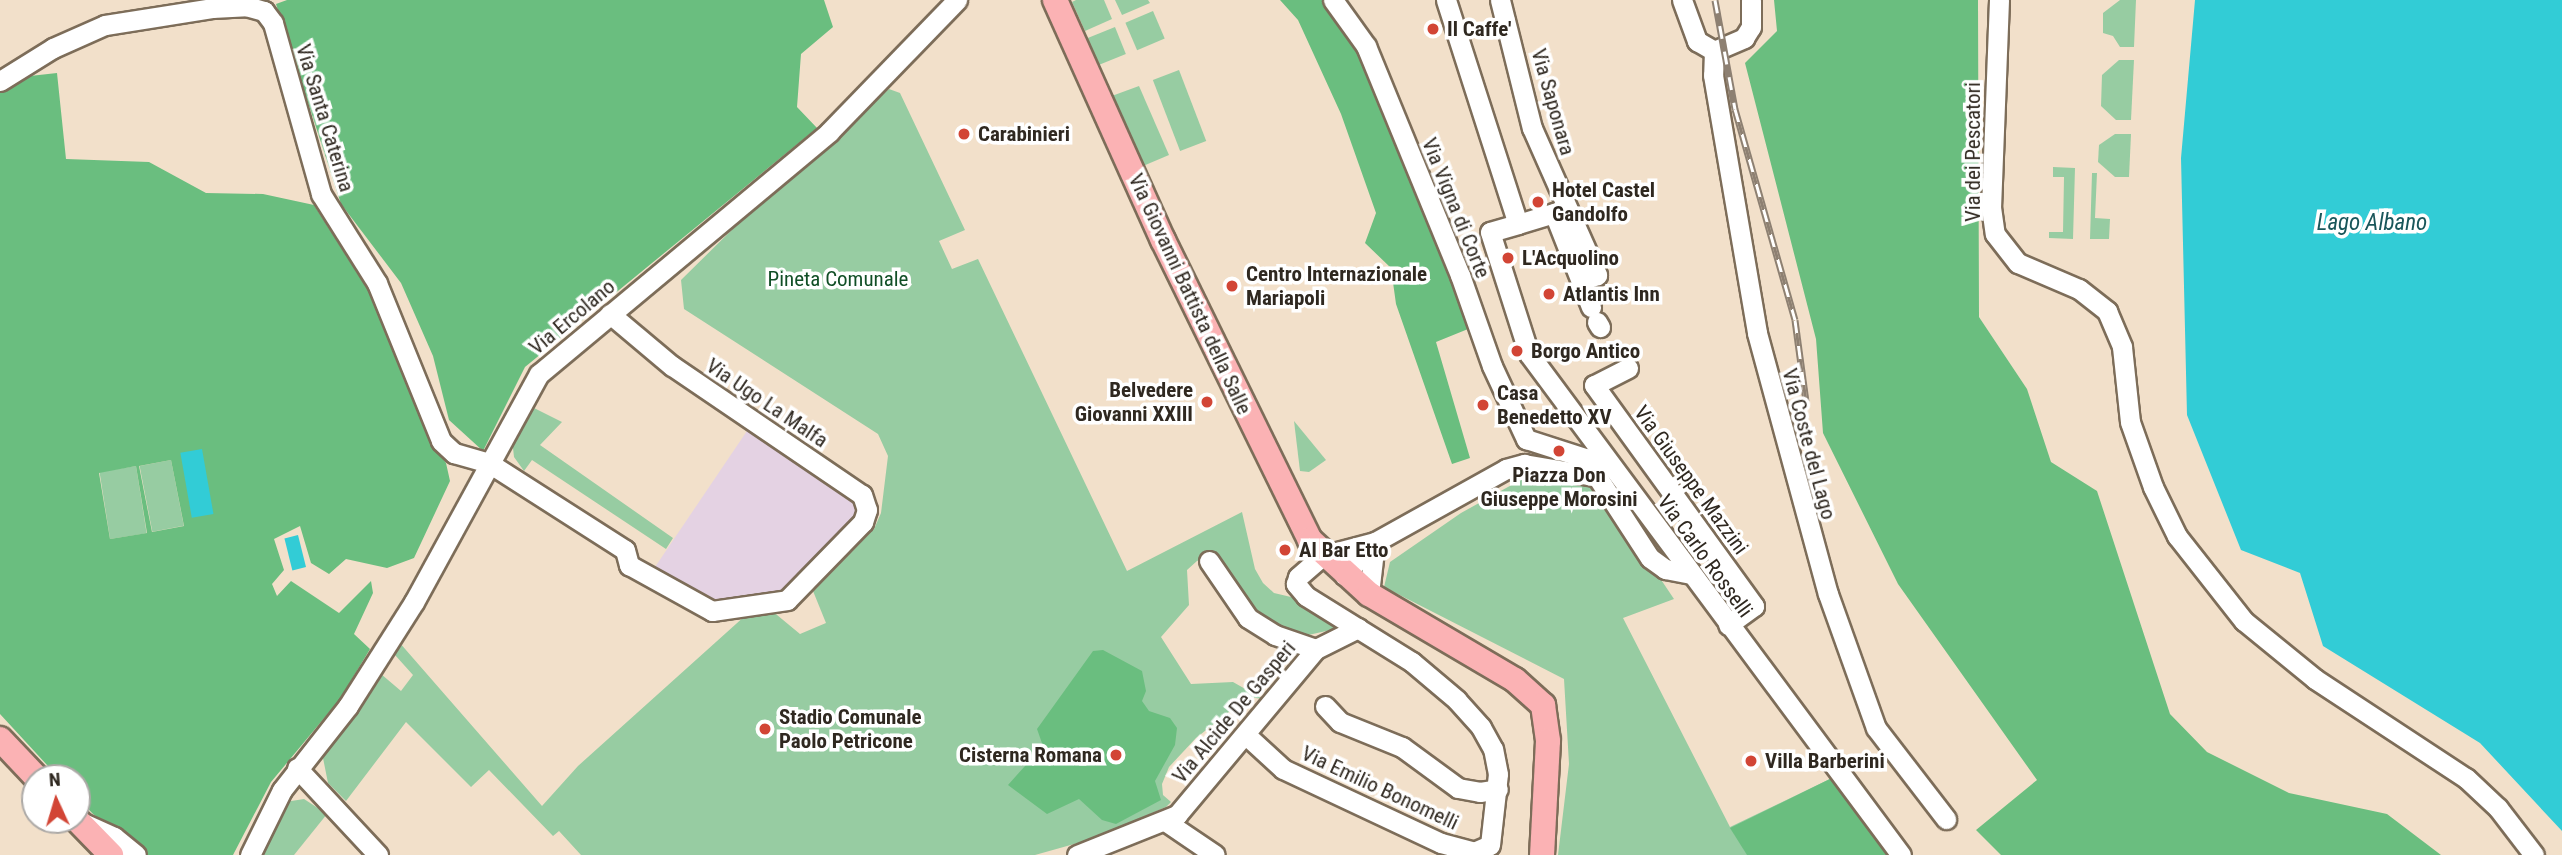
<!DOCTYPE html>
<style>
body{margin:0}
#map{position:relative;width:2562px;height:855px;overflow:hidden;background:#f2e0ca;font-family:"Roboto Condensed",sans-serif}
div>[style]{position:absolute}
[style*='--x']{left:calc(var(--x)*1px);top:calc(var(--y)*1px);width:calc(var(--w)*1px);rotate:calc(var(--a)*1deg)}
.education>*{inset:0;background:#e4d2e3}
.green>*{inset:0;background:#97cca2;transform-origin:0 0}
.forest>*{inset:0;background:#6abe7f}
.water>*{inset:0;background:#32ccd6;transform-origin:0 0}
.roads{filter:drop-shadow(2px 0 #7d6d59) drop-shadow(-2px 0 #7d6d59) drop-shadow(0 2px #7d6d59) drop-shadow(0 -2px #7d6d59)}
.minor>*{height:19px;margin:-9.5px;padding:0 9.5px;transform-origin:9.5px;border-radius:9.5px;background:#fff}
.major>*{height:24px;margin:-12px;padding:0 12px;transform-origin:12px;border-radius:12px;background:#fbb2b4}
.rail>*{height:7px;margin-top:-3.5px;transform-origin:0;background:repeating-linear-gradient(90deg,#fff 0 13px,#8d8072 0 26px);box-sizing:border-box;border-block:2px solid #8d8072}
.dots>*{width:19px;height:19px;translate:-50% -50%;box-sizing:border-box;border:4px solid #fff;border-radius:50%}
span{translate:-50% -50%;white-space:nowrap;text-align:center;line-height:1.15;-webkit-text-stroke:7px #fff;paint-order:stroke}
.poi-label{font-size:21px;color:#2f2820;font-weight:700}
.left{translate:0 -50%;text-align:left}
.right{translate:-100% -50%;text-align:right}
.street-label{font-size:21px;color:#2f2820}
.park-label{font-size:21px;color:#114f26}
.water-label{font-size:23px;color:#19565a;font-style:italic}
.north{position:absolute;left:21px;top:764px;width:70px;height:70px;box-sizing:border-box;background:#fff;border:2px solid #aca9a6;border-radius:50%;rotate:356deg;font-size:19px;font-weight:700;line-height:28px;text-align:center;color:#2f2820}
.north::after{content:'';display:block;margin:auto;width:24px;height:32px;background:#d24535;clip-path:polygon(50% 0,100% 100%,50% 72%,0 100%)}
</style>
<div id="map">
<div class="education">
<div style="clip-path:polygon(751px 425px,765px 441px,774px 440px,855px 494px,862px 510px,785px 593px,712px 603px,653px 570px)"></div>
</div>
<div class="green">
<div style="clip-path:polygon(1076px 0,1104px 0,1112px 19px,1085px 31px,1072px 2px)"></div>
<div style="clip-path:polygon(1115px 0,1148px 0,1150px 3px,1122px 15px)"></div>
<div style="clip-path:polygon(2120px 0,2136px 0,2134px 47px,2120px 47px,2113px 36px,2103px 33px,2103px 13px)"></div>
<div style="left:1153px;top:11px;width:30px;height:30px;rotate:67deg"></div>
<div style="left:1115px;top:27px;width:29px;height:30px;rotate:68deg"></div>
<div style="clip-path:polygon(2119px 60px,2134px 60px,2131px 120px,2116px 120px,2101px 106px,2102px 75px)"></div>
<div style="left:1179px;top:70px;width:76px;height:28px;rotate:69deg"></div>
<div style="clip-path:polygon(1139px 86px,1169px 155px,1143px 166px,1109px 97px)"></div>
<div style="clip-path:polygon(889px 89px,900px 93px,965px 230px,939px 241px,952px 269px,978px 259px,1127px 571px,1242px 512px,1255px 569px,1263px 583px,1274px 593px,1291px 597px,1334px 620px,1335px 629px,1304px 636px,1262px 619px,1245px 602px,1217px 554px,1197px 561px,1187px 570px,1189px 605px,1161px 637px,1191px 684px,1233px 682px,1263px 699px,1248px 697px,1196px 738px,1169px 767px,1162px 784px,1163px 795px,1171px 802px,1166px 807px,1092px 839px,1035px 855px,581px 855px,559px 831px,553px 836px,489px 770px,471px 787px,406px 722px,346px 801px,328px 783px,323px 758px,381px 674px,401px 691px,413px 675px,395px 655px,399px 642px,542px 806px,578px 766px,746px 615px,771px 610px,800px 634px,826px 623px,813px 591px,874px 529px,881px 513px,888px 456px,878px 434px,684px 309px,681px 280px,751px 211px)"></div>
<div style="clip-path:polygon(2115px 134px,2131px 134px,2129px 177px,2115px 177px,2098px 162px,2099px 145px)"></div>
<div style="clip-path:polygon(2053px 167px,2075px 168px,2073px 239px,2049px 238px,2049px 232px,2063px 232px,2064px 177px,2053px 177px)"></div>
<div style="clip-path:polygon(2092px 173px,2097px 173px,2095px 218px,2110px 219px,2109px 239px,2090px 239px)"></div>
<div style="clip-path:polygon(530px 406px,562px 422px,540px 445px,673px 538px,666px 549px,532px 460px,524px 471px,514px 457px,512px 439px)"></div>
<div style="clip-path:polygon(1294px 421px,1326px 460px,1309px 472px,1300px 471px)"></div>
<div style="left:171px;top:460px;width:67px;height:32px;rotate:79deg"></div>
<div style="left:136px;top:466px;width:68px;height:37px;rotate:81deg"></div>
<div style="clip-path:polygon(1533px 473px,1597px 484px,1674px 599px,1623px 618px,1730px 827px,1836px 776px,1893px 855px,1558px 855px,1569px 764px,1564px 679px,1384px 587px,1390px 562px,1461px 513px)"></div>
<div style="clip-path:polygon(304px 799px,327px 814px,294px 855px,260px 855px,285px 802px)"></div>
</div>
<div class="forest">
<div style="clip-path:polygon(287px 0,824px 0,833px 27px,801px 54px,797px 107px,817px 128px,525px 367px,483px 451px,449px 420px,433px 356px,401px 283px,341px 204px,276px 4px)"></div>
<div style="clip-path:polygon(1280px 0,1322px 0,1363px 55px,1473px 327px,1436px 342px,1470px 458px,1452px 464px,1396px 304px,1391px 268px,1365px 243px,1376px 213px,1341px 114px,1298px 20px)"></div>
<div style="clip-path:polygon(1774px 0,1978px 0,1979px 317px,2027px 389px,2051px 462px,2097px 491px,2170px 714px,2207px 752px,2289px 793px,2387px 814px,2441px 855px,2001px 855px,1976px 830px,2037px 780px,1898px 584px,1823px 433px,1816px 339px,1745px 63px,1777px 31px)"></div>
<div style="clip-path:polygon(evenodd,57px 73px,66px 159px,149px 162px,206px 193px,263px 194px,314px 205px,391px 326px,429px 438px,446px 463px,450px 481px,414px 558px,387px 568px,346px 559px,329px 574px,311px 563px,300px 526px,274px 539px,284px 570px,272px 584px,277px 596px,291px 581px,339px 613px,371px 581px,373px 593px,354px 634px,370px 649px,340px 699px,271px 782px,233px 855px,148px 855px,93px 814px,77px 797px,77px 778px,59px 778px,0 714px,0 92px,21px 77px,57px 73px,171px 460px,184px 526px,152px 532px,139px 466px,171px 460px,57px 73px,136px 466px,147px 533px,110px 539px,99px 473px,136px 466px)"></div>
<div style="clip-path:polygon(1103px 650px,1142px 671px,1146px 691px,1142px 701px,1149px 711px,1170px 718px,1177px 728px,1175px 745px,1155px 781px,1161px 800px,1116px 824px,1102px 820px,1079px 799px,1047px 814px,1008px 785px,1043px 746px,1037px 729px,1093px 651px)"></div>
<div style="clip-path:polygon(1836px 776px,1893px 855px,1747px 855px,1730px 828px)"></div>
</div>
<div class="water">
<div style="clip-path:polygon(2195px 0,2562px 0,2562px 831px,2480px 743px,2323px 646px,2300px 573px,2241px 550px,2187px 415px,2181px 158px)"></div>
<div style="left:202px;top:449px;width:66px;height:22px;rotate:80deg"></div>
<div style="left:298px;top:535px;width:33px;height:14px;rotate:76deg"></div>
</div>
<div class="roads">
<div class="minor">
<div style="--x:1333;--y:0;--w:57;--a:54.3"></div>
<div style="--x:1366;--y:46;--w:248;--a:67.7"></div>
<div style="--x:1460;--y:275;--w:96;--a:70.6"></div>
<div style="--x:1492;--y:366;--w:81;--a:65"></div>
<div style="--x:1526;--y:439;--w:62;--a:17.9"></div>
<div style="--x:1585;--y:458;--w:119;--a:57"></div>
<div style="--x:1650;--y:558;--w:19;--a:36"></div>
<div style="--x:1665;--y:569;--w:25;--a:11"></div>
<div style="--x:1446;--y:0;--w:235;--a:72.2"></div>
<div style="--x:1518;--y:224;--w:29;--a:164"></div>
<div style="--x:1490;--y:232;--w:128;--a:72.3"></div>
<div style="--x:1529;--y:354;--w:624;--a:53.41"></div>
<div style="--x:1500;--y:0;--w:132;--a:76"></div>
<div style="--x:1532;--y:128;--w:161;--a:66.1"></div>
<div style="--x:1597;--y:275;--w:17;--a:159"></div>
<div style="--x:1682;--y:0;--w:44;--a:69.9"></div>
<div style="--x:1697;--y:41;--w:20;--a:30"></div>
<div style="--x:1714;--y:51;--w:33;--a:-23"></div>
<div style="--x:1744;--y:38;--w:13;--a:-58"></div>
<div style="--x:1751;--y:27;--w:27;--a:-90"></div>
<div style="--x:1999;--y:0;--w:207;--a:92.2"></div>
<div style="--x:1991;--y:207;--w:27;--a:82"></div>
<div style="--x:1995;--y:234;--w:37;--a:52"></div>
<div style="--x:2018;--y:263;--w:66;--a:23.1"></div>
<div style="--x:2079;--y:289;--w:36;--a:38"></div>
<div style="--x:2107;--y:311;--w:39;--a:67"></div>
<div style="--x:2122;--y:347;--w:75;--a:83.9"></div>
<div style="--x:2130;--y:422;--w:69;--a:70.5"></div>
<div style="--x:2153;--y:487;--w:55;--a:63.9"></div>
<div style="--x:2177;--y:536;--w:108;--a:51.8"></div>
<div style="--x:2244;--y:621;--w:92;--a:39.2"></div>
<div style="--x:2315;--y:679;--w:181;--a:33.3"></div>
<div style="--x:2466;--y:778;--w:44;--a:43.2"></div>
<div style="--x:2498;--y:808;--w:59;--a:52.5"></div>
<div style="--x:1714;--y:51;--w:24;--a:92"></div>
<div style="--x:1713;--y:75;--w:262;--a:80.3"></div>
<div style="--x:1757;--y:333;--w:270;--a:74.8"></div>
<div style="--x:1828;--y:594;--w:142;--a:70.3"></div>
<div style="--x:1876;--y:728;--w:115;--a:52.4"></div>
<div style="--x:0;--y:81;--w:62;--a:-31.9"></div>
<div style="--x:53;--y:48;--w:57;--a:-23.9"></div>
<div style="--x:105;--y:25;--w:108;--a:-9"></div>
<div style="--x:212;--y:8;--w:34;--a:-3"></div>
<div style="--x:246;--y:6;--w:19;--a:16"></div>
<div style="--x:264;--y:11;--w:15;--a:53"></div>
<div style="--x:273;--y:23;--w:178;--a:74.3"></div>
<div style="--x:321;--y:194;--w:105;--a:57.8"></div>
<div style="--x:377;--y:283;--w:170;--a:67.9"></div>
<div style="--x:441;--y:441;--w:18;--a:43"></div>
<div style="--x:454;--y:453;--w:36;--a:16"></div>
<div style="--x:489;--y:463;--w:161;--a:32.6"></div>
<div style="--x:625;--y:550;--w:16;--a:75"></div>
<div style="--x:629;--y:565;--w:95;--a:29"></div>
<div style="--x:712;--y:611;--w:76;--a:-8.3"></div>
<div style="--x:787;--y:600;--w:109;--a:-45.7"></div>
<div style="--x:863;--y:522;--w:13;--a:-72"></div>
<div style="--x:867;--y:510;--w:16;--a:-108"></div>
<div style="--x:862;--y:495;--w:230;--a:-145.8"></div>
<div style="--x:672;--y:366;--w:81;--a:-140"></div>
<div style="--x:1518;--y:224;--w:38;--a:-17"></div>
<div style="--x:1554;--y:213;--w:101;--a:68.5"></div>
<div style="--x:1597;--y:322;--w:6;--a:59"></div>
<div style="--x:1628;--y:368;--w:38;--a:153"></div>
<div style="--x:1594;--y:385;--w:273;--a:54.1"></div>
<div style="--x:1754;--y:606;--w:32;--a:144"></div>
<div style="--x:1209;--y:561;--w:69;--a:55.6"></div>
<div style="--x:1248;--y:618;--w:32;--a:32"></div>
<div style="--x:1275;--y:635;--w:43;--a:18.9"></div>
<div style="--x:1344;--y:575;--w:45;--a:-46.8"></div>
<div style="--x:1375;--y:542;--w:150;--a:-29.1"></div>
<div style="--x:1506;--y:469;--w:19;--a:-16"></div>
<div style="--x:1524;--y:464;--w:76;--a:9.8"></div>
<div style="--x:1369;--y:594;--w:52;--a:-83.4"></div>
<div style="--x:1325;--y:706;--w:22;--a:47"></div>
<div style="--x:1340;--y:722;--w:67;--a:22"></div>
<div style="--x:1402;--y:747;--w:69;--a:36.2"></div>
<div style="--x:1458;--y:788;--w:22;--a:10"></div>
<div style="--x:1480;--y:792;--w:18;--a:-9"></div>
<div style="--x:1246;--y:735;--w:50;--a:42.6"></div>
<div style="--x:1283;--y:769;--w:174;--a:25.1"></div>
<div style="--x:1441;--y:843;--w:34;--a:15"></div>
<div style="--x:1474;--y:852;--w:17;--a:-24"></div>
<div style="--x:1490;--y:845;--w:71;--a:-83.6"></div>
<div style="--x:1498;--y:774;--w:25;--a:-101"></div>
<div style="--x:1493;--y:749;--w:25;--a:-119"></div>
<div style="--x:1481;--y:727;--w:36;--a:-132"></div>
<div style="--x:1457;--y:700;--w:59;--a:-139.8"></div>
<div style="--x:1412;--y:662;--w:125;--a:-148.1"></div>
<div style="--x:1306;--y:596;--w:16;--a:-130"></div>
<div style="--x:1296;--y:584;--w:7;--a:-74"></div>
<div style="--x:1298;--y:577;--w:32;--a:-41"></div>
<div style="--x:1322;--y:556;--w:55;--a:-14.8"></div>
<div style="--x:297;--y:768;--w:119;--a:47"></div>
<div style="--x:1165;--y:821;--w:60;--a:34.2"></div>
<div style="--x:83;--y:823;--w:34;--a:24"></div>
<div style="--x:114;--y:837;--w:28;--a:39"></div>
<div style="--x:250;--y:855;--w:72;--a:-63.8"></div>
<div style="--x:282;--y:790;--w:107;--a:-51.8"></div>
<div style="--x:348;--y:706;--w:123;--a:-57.6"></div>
<div style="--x:414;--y:602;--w:260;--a:-61.3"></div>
<div style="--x:539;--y:374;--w:378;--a:-39.8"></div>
<div style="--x:829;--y:132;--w:184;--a:-45.9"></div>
<div style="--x:1077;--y:855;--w:108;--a:-21.8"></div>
<div style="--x:1177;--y:815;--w:217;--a:-50.1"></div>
<div style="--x:1316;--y:649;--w:47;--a:-26.6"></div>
</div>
<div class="major">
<div style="--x:1055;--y:0;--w:263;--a:65.8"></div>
<div style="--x:1163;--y:240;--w:334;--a:63.9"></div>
<div style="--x:1310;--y:540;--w:80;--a:42.5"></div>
<div style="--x:1369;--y:594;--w:169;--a:30.5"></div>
<div style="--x:1515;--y:680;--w:38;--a:42"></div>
<div style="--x:1543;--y:705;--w:36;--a:82"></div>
<div style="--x:1548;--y:741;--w:114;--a:93"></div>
<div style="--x:0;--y:739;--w:54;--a:46.5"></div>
<div style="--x:77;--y:820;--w:49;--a:45.8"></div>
</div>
</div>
<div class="rail">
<div style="--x:1715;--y:0;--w:111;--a:79.6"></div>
<div style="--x:1735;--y:109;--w:219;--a:74.1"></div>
<div style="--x:1795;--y:320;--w:82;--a:82.3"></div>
</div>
<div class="dots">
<div style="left:1433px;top:29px;background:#d24535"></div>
<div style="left:964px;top:134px;background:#d24535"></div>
<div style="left:1538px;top:202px;background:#d24535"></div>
<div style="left:1508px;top:258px;background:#d24535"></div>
<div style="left:1232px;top:286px;background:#d24535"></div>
<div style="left:1549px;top:294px;background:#d24535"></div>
<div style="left:1517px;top:351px;background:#d24535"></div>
<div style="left:1207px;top:402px;background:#d24535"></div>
<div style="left:1483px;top:405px;background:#d24535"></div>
<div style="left:1559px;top:451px;background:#d24535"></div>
<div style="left:1285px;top:550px;background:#d24535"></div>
<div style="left:765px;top:729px;background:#d24535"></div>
<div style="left:1116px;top:755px;background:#d24535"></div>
<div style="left:1751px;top:761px;background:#d24535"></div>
</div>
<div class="poi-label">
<span class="left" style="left:1447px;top:29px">Il Caffe'</span>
<span class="left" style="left:978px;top:134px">Carabinieri</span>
<span class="left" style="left:1552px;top:202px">Hotel Castel<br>Gandolfo</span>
<span class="left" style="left:1522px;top:258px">L'Acquolino</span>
<span class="left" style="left:1246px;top:286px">Centro Internazionale<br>Mariapoli</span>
<span class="left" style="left:1563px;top:294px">Atlantis Inn</span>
<span class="left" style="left:1531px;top:351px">Borgo Antico</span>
<span class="right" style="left:1193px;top:402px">Belvedere<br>Giovanni XXIII</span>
<span class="left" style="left:1497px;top:405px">Casa<br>Benedetto XV</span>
<span style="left:1559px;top:487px">Piazza Don<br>Giuseppe Morosini</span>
<span class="left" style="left:1299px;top:550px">Al Bar Etto</span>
<span class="left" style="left:779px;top:729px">Stadio Comunale<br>Paolo Petricone</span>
<span class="right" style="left:1102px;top:755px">Cisterna Romana</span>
<span class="left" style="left:1765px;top:761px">Villa Barberini</span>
</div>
<div class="street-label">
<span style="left:1553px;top:102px;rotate:74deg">Via Saponara</span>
<span style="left:325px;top:118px;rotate:73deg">Via Santa Caterina</span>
<span style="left:1973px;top:152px;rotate:-90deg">Via dei Pescatori</span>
<span style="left:1456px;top:208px;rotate:68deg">Via Vigna di Corte</span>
<span style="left:1190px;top:294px;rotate:65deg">Via Giovanni Battista della Salle</span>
<span style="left:572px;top:317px;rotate:-40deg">Via Ercolano</span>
<span style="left:767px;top:403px;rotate:34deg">Via Ugo La Malfa</span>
<span style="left:1809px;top:444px;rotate:75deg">Via Coste del Lago</span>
<span style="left:1691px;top:480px;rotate:54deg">Via Giuseppe Mazzini</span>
<span style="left:1705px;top:556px;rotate:54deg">Via Carlo Rosselli</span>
<span style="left:1234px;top:712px;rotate:-50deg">Via Alcide De Gasperi</span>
<span style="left:1380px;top:788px;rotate:25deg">Via Emilio Bonomelli</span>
</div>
<div class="park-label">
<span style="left:838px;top:279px">Pineta Comunale</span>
</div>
<div class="water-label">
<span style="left:2372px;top:223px">Lago Albano</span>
</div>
<div class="north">N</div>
</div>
